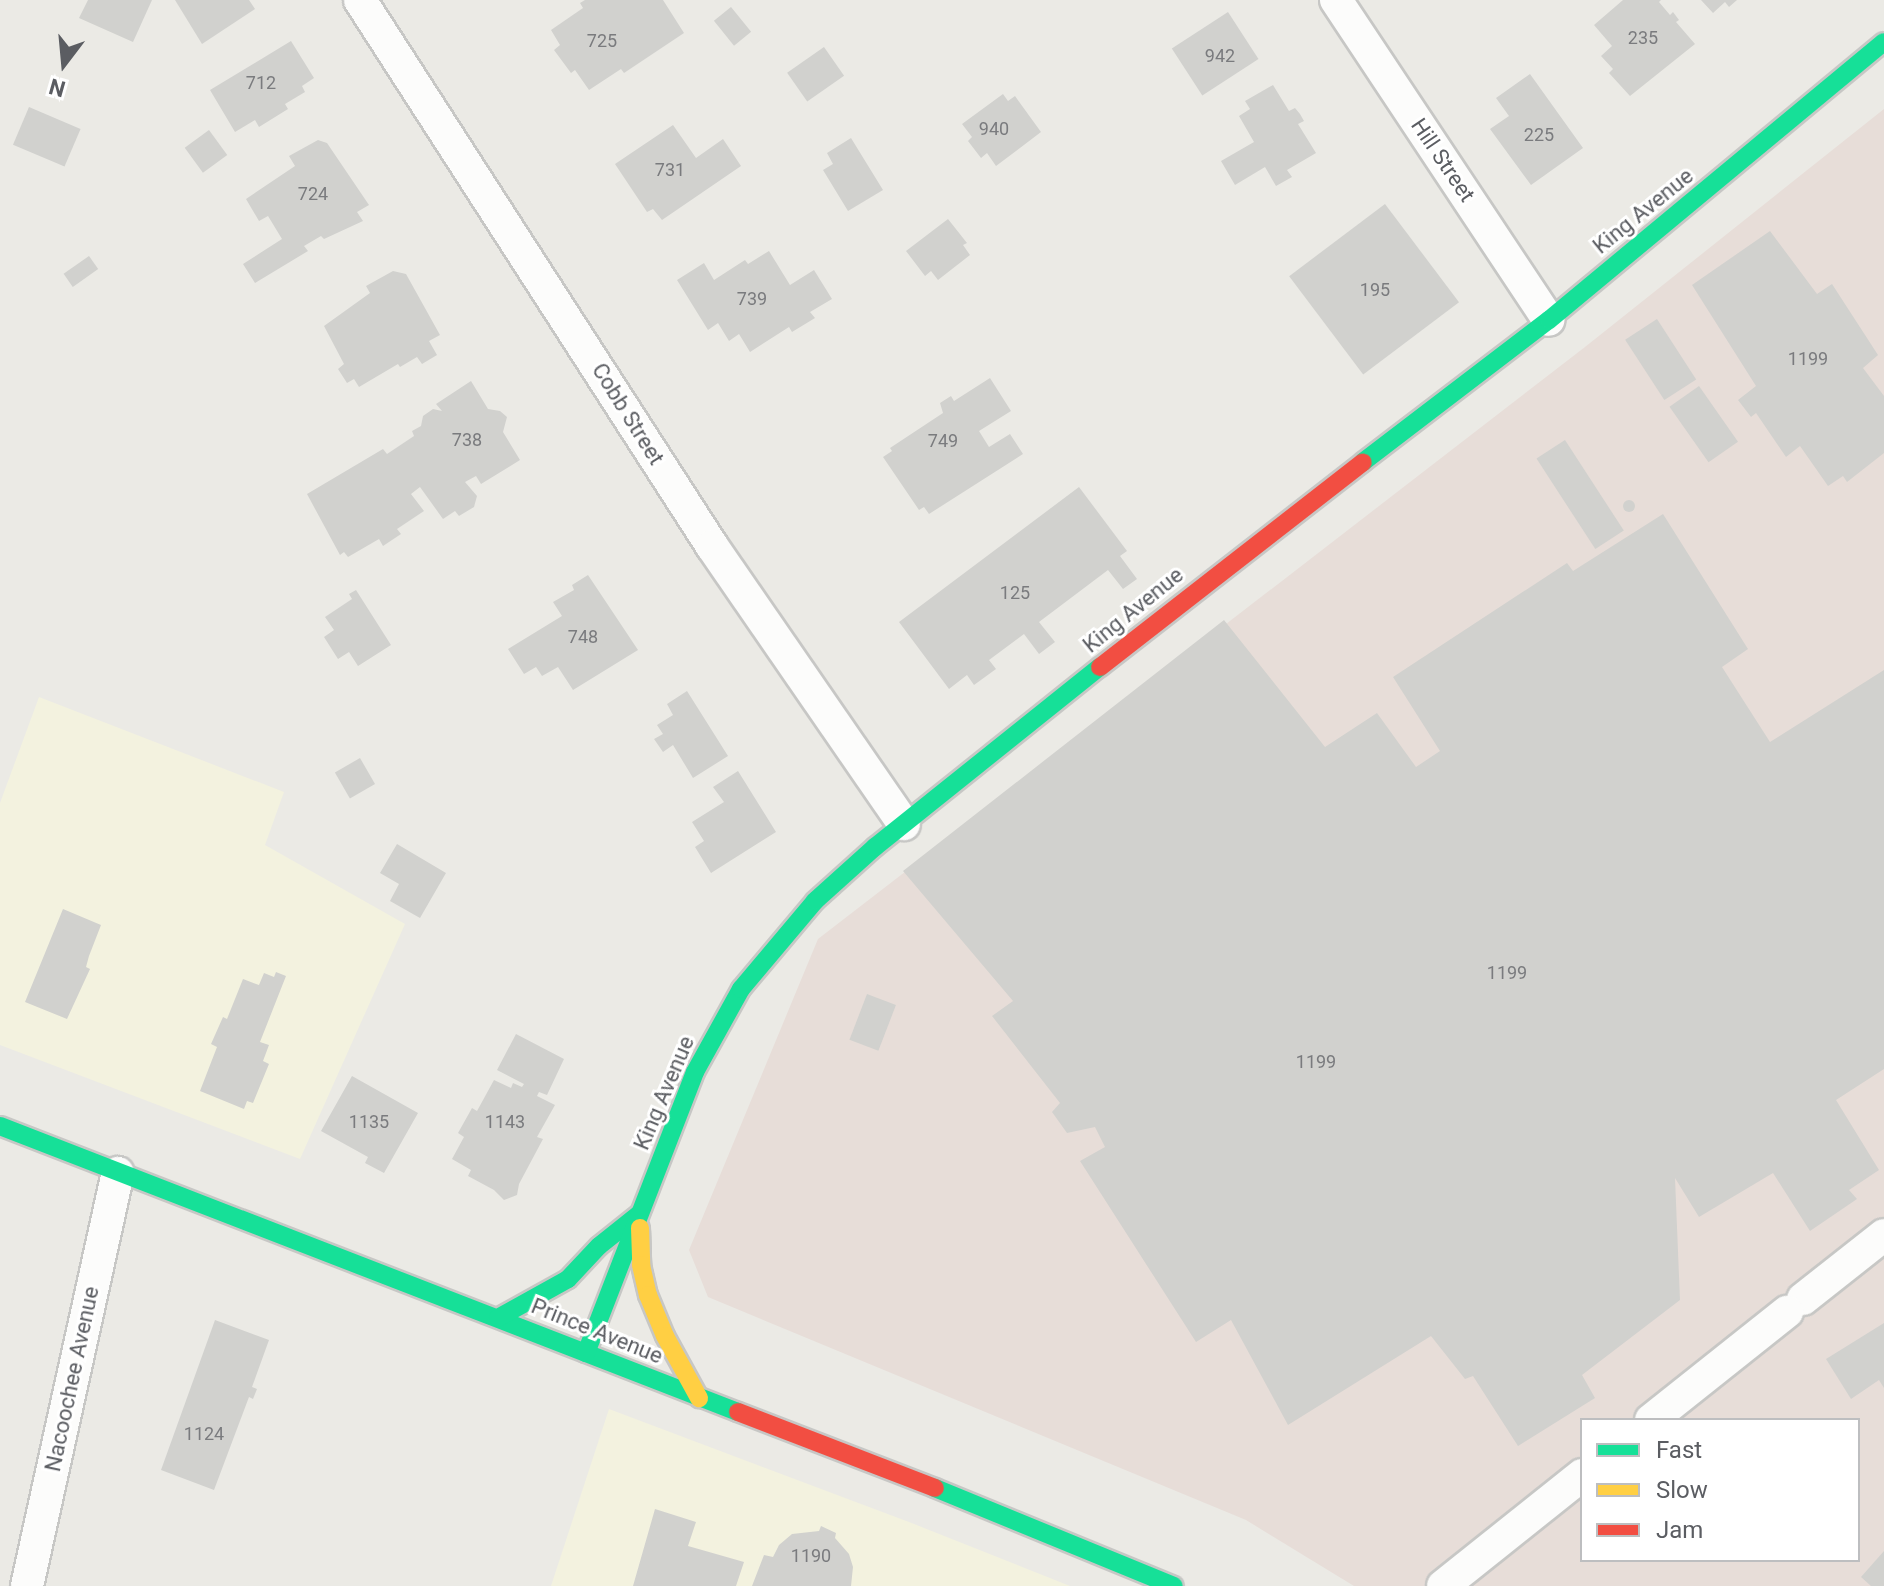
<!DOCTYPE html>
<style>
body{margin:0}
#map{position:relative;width:1884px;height:1586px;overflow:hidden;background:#ebeae5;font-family:Roboto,sans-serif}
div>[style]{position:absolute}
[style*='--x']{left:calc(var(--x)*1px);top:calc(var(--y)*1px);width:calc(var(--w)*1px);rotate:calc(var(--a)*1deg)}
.commercial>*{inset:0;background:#f3f2df}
.medical>*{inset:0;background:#e7ddd8}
.building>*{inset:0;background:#d1d1ce;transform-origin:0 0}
.round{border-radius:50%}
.roads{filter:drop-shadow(2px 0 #c7c7c5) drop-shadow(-2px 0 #c7c7c5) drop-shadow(0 2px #c7c7c5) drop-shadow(0 -2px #c7c7c5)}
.street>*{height:32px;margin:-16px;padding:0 16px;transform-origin:16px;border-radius:16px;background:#fcfcfb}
.fast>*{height:18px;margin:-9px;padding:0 9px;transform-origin:9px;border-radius:9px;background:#16e098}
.slow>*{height:18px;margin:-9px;padding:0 9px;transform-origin:9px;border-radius:9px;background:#ffcf43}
.jam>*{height:18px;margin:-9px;padding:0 9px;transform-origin:9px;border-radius:9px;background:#f24e42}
span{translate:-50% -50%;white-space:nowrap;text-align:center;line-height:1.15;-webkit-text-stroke:6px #fff;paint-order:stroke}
.number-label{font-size:18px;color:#7a7b7e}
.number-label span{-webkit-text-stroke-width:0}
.street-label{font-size:22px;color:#5b5d62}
.legend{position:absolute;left:1580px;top:1418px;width:280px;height:144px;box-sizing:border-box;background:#fff;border:2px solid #bdbec0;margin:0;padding:10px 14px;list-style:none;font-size:24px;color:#5b5d62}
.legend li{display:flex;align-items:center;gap:16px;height:40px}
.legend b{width:40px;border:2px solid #bdbec0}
.north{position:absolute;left:24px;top:24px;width:80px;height:80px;-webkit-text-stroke:6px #fff;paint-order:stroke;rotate:196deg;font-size:22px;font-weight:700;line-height:32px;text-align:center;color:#5b5d62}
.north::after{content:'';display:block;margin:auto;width:28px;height:36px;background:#5b5d62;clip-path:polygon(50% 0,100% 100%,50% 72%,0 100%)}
</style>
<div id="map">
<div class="commercial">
<div style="clip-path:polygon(39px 697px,284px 792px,265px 845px,405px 924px,300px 1159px,0 1045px,0 803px)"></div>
<div style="clip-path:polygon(609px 1409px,909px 1522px,1070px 1586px,551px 1586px)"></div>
</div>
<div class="medical">
<div style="clip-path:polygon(evenodd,1884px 109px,1884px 1586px,1354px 1586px,1246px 1520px,708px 1297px,689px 1250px,818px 939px,1585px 347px,1884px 109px,1582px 1420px,1858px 1420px,1858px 1560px,1582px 1560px,1582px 1420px)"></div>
</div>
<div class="building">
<div style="clip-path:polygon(88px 0,152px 0,133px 42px,79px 18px)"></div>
<div style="clip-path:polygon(175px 0,249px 0,255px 9px,202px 44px)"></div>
<div style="clip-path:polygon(585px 0,663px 0,684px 33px,624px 73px,621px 69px,589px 90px,575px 70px,571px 73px,554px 50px,560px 45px,551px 30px,583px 8px,580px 3px)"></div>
<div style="clip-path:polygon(1623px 0,1661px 0,1659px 2px,1670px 15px,1673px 12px,1679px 20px,1676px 22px,1695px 44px,1630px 96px,1609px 73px,1613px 69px,1601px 56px,1612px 46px,1594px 25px)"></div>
<div style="clip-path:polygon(1701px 0,1737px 0,1729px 7px,1725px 2px,1713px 13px)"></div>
<div style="left:731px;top:7px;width:32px;height:22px;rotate:51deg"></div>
<div style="left:1228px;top:12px;width:56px;height:67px;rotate:57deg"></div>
<div style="clip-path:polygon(291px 41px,314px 78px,302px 86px,305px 92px,285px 104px,288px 109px,259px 127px,255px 120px,235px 132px,210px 90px)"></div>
<div style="left:824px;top:47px;width:35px;height:45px;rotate:55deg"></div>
<div style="clip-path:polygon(1530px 74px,1583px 148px,1531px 185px,1490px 129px,1509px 116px,1496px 98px)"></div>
<div style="clip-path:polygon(1273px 85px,1289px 111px,1295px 108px,1300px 114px,1304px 121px,1298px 124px,1316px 153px,1287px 170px,1292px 177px,1276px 186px,1265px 167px,1235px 185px,1221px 161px,1254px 142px,1239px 116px,1250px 109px,1245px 101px)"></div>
<div style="clip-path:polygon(1003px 94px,1008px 101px,1015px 96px,1041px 132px,996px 166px,987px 153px,981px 158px,968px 141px,972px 137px,962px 124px)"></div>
<div style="left:29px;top:107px;width:56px;height:41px;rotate:23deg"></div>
<div style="clip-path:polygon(673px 125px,696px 158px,723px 139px,741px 166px,662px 220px,653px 209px,647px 212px,615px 164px)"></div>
<div style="left:209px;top:130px;width:31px;height:30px;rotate:54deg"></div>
<div style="clip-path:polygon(851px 138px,883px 190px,848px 211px,823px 170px,833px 164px,827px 153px)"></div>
<div style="clip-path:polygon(318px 140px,327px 143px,369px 205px,357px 212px,363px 221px,324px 239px,321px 236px,304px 246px,308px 251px,255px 283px,243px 264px,282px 239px,268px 216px,259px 221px,246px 199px,295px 166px,289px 156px)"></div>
<div style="left:1385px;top:204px;width:123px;height:120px;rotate:53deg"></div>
<div style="clip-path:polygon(948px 219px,967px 243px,963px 245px,970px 255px,938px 280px,931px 271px,925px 276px,906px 251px)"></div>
<div style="clip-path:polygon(1770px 231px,1817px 294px,1832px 284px,1878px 355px,1863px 368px,1884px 396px,1884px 453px,1847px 482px,1843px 476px,1828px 486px,1800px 446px,1786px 457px,1756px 413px,1751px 417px,1738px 400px,1756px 386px,1692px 285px)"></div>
<div style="clip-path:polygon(769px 251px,790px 285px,814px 270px,832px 299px,810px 312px,815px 318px,792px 332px,789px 327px,750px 352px,739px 334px,729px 341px,718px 323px,708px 330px,677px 280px,704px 263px,714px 280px,745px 260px,748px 264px)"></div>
<div style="left:89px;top:256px;width:16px;height:31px;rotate:55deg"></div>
<div style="clip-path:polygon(393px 271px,406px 274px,440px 335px,429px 341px,437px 355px,422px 364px,417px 357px,400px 367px,398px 364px,359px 387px,354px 379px,347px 383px,338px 369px,344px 364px,324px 326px,370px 293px,366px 286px)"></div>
<div style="left:1657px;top:319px;width:72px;height:38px;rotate:57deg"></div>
<div style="clip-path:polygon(990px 378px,1011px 411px,979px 431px,989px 447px,1010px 434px,1023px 454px,929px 514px,924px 507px,919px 510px,883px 457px,892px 451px,890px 448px,943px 413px,940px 403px,951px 396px,954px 401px)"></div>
<div style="clip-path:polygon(471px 381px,488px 409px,500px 411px,507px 417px,503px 432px,520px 460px,481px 484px,476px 476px,465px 482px,477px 496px,474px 507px,459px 516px,455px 511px,443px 519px,420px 487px,411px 494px,424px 511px,397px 529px,401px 534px,383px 546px,379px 539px,348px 557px,344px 552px,340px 555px,307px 494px,383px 449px,387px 454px,414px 436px,412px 431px,421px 426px,423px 416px,433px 409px,442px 411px,436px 404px)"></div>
<div style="left:1699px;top:386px;width:68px;height:36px;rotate:55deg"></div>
<div style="left:1565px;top:440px;width:108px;height:34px;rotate:57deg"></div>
<div style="clip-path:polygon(1079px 487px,1127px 551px,1120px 556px,1137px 579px,1123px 589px,1108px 570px,1039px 622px,1055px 642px,1039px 654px,1024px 634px,989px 660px,996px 669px,974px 685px,967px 675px,949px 689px,899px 622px)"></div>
<div class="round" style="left:1623px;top:500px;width:12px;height:12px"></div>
<div style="clip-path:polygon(1663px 514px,1748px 649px,1722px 667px,1770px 742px,1884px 670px,1884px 1069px,1836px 1100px,1879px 1170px,1849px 1190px,1857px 1199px,1810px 1231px,1773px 1173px,1699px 1217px,1675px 1178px,1680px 1300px,1582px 1375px,1595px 1398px,1518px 1446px,1473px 1376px,1465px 1379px,1431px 1336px,1288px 1425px,1231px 1320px,1196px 1342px,1080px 1161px,1105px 1147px,1095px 1127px,1067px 1133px,1052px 1112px,1060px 1103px,992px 1016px,1013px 1001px,903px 871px,1224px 620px,1325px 747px,1377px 713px,1416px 767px,1440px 751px,1393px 677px,1567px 563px,1573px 571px)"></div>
<div style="clip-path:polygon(588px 575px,638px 650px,573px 690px,558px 667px,542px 676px,536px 667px,524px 674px,508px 649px,562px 616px,553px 602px,574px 590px,572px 585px)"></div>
<div style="clip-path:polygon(356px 590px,391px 645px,358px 666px,349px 652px,338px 659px,324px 637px,334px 630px,325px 617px,352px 599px,349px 594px)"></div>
<div style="clip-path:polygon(687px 691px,728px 756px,693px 778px,673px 745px,663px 752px,654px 739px,663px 734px,657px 725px,673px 715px,667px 704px)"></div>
<div style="left:360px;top:758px;width:30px;height:29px;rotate:60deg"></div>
<div style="clip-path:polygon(738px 771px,776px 832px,711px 873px,695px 847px,704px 841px,692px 822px,724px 802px,713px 787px)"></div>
<div style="clip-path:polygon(397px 844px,446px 873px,420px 918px,390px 901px,399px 884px,380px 873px)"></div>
<div style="clip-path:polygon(63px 909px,101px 925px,89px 956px,86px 967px,90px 969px,67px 1019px,25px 1002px)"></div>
<div style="clip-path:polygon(276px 972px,286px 976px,260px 1042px,269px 1045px,263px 1061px,269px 1064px,253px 1103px,247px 1101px,244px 1109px,200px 1091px,217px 1047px,211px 1044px,223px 1017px,227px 1019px,243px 979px,259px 985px,264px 973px,274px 977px)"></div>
<div style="left:867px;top:994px;width:31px;height:49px;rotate:21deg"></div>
<div style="clip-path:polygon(516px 1034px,564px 1059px,547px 1095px,539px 1092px,537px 1096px,555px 1105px,537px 1137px,543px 1139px,519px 1184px,517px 1195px,504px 1200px,494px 1190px,468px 1176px,471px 1170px,452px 1159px,464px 1137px,458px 1133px,472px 1108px,477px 1111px,494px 1080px,511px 1088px,513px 1083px,522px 1087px,524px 1084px,497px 1070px)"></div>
<div style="clip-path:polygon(352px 1076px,418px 1113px,384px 1173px,365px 1163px,368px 1157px,321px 1131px)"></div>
<div style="clip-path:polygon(215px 1320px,269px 1340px,252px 1387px,257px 1389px,253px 1399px,249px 1397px,214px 1490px,161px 1470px)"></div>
<div style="clip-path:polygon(1884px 1323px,1884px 1388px,1879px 1380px,1851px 1399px,1826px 1359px)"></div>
<div style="clip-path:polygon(655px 1509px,696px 1522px,688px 1546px,744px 1562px,736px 1586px,633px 1586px)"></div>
<div style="clip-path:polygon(821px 1526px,836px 1533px,835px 1538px,849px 1554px,853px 1567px,851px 1586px,752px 1586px,764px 1555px,773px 1557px,779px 1545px,792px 1534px,819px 1531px)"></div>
<div style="clip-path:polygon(1884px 1551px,1884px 1586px,1871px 1586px,1861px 1577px)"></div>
</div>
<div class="roads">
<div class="street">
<div style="--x:360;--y:0;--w:650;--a:57.19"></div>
<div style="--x:712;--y:546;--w:338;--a:55.4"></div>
<div style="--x:1336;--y:0;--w:384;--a:56.4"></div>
<div style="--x:1803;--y:1299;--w:103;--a:-38.3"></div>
<div style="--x:1651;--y:1420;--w:174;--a:-38.5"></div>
<div style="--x:27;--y:1586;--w:423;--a:-77.6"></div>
<div style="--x:1443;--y:1586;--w:178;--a:-38.6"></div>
</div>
<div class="fast">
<div style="--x:1363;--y:462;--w:234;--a:-37.4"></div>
<div style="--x:1549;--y:320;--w:435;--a:-39.7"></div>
<div style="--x:0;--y:1126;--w:791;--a:21.18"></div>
<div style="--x:498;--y:1318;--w:80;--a:-29.1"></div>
<div style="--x:568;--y:1279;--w:45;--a:-46.8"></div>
<div style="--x:599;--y:1246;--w:50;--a:-38.5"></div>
<div style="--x:586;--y:1353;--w:301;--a:-68.8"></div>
<div style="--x:695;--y:1072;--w:95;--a:-61"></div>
<div style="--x:741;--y:989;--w:115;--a:-49.9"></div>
<div style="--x:815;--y:901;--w:81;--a:-42"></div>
<div style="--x:875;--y:847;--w:288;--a:-38.7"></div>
<div style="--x:935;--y:1488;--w:258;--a:22.3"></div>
</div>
<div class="slow">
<div style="--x:640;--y:1228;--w:37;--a:88"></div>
<div style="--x:641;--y:1265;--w:31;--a:77"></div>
<div style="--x:648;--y:1295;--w:44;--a:67.5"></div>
<div style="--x:665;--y:1336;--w:71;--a:61.3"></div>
</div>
<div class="jam">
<div style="--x:1100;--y:667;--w:333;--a:-37.9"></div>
<div style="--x:738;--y:1412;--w:211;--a:21.1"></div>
</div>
</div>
<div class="number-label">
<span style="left:1643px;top:38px">235</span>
<span style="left:602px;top:41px">725</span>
<span style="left:1220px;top:56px">942</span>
<span style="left:261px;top:83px">712</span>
<span style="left:994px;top:129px">940</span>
<span style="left:1539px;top:135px">225</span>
<span style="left:670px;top:170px">731</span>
<span style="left:313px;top:194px">724</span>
<span style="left:1375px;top:290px">195</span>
<span style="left:752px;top:299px">739</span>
<span style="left:1808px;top:359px">1199</span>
<span style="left:467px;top:440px">738</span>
<span style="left:943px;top:441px">749</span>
<span style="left:1015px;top:593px">125</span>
<span style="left:583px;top:637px">748</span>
<span style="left:1507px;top:973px">1199</span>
<span style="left:1316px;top:1062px">1199</span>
<span style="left:369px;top:1122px">1135</span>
<span style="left:505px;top:1122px">1143</span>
<span style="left:204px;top:1434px">1124</span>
<span style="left:811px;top:1556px">1190</span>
</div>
<div class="street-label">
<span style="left:1443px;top:160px;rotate:56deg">Hill Street</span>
<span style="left:1643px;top:211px;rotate:-39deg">King Avenue</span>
<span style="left:628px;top:414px;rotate:58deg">Cobb Street</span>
<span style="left:1133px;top:610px;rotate:-39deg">King Avenue</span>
<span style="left:664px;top:1093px;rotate:-67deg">King Avenue</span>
<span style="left:597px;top:1331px;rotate:22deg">Prince Avenue</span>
<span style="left:72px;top:1379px;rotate:-78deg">Nacoochee Avenue</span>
</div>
<ul class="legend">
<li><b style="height:10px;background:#16e098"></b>Fast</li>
<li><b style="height:10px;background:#ffcf43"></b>Slow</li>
<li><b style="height:10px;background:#f24e42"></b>Jam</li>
</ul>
<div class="north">N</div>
</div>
